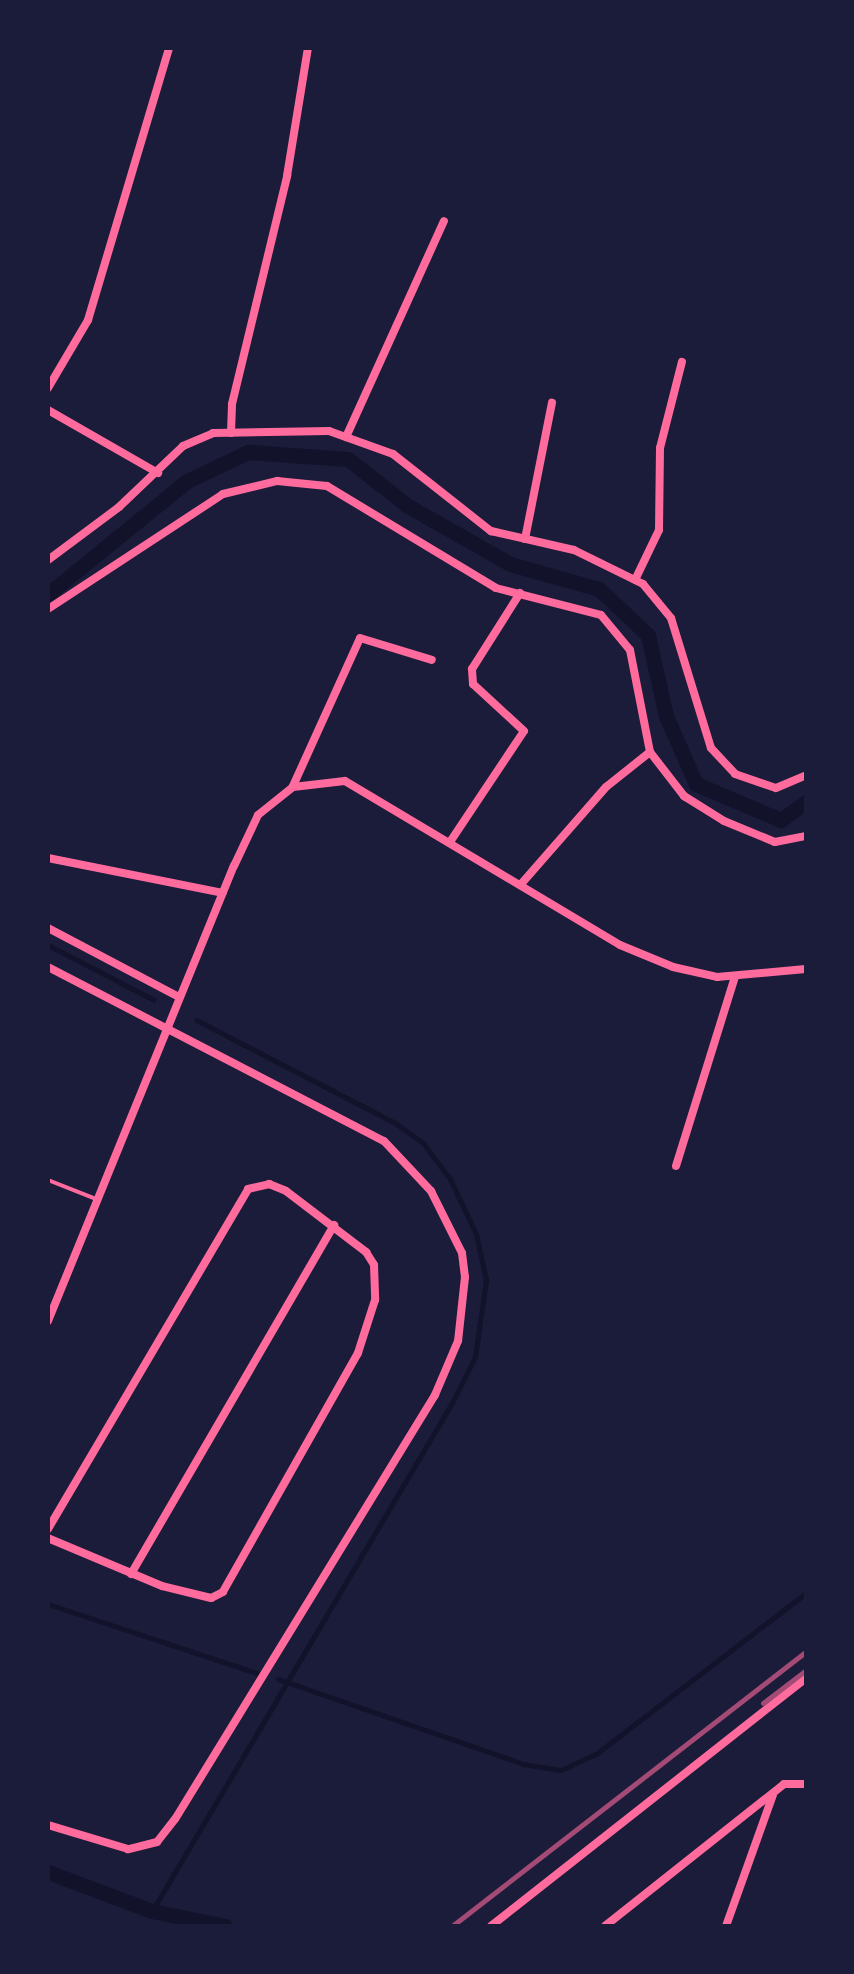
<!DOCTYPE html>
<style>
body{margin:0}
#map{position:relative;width:854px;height:1974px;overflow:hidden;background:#1b1b3a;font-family:Overpass,sans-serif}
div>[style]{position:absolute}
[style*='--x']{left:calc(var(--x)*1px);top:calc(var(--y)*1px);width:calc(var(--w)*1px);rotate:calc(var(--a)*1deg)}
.stream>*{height:5px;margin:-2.5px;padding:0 2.5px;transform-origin:2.5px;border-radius:2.5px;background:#12122b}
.canal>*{height:15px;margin:-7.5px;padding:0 7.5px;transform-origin:7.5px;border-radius:7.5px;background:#12122b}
.service>*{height:4px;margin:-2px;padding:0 2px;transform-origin:2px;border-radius:2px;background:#ff6b9d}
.minor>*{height:8px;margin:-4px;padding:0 4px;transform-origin:4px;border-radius:4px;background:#ff6b9d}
.rail>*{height:5px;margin:-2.5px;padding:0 2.5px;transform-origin:2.5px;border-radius:2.5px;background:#a44b75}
span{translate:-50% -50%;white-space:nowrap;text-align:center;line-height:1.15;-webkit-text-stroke:9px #1b1b3a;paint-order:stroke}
.frame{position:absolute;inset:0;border:50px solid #1b1b3a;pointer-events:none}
</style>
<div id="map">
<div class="stream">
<div style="--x:48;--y:945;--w:119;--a:27.4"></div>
<div style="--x:48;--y:1604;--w:220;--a:18.3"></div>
<div style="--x:278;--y:1679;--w:259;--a:19.1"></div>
<div style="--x:523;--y:1764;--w:38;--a:9"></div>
<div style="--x:561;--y:1770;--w:38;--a:-25"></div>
<div style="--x:596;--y:1754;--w:265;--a:-37.5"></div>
<div style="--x:152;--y:1911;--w:592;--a:-59.45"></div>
<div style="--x:453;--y:1401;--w:49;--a:-63.4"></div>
<div style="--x:475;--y:1357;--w:78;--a:-81.9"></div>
<div style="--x:486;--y:1280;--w:47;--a:-102.3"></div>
<div style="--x:476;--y:1234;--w:61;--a:-115.3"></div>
<div style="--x:450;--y:1179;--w:45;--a:-126.9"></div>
<div style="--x:423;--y:1143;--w:32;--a:-144"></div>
<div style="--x:397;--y:1124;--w:226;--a:-152.6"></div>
</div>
<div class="canal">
<div style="--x:48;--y:594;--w:179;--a:-39.1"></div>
<div style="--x:187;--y:481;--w:68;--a:-25.4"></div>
<div style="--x:248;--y:452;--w:100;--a:4"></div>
<div style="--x:348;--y:459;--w:76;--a:38.1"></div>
<div style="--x:408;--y:506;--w:117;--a:29.6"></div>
<div style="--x:510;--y:564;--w:92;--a:15.7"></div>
<div style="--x:599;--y:589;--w:67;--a:43.2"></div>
<div style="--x:648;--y:635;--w:83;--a:77.5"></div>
<div style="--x:666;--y:716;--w:74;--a:66.2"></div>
<div style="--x:696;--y:784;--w:92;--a:23"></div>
<div style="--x:781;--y:820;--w:31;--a:-36"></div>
<div style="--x:48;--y:1872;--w:111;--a:20.6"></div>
<div style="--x:152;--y:1911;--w:75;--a:11.6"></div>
</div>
<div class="service">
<div style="--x:48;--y:1180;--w:52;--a:21.6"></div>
</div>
<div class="minor">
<div style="--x:48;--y:388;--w:79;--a:-59.5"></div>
<div style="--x:88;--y:320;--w:284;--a:-73.4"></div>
<div style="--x:48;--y:410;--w:127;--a:29.8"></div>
<div style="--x:231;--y:433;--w:29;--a:-88"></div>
<div style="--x:232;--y:404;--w:235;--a:-76.4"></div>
<div style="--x:287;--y:176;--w:130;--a:-80.7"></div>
<div style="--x:346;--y:437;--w:237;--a:-65.6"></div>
<div style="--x:525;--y:539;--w:139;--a:-78.8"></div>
<div style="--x:48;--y:560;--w:89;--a:-36.7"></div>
<div style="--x:119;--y:507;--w:88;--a:-43.6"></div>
<div style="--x:183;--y:446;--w:33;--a:-23"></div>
<div style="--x:213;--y:433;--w:116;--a:-1"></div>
<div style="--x:329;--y:431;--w:68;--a:19.8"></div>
<div style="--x:393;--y:454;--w:125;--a:38.2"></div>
<div style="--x:491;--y:531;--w:85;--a:12.9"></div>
<div style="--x:574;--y:550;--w:77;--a:26.2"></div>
<div style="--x:643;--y:584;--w:44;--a:50.5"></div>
<div style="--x:671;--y:618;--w:136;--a:72.9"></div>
<div style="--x:711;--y:748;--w:35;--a:47"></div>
<div style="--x:735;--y:774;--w:43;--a:18.9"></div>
<div style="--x:776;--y:788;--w:33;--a:-23"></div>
<div style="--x:635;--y:580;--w:55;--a:-64.4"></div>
<div style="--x:659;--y:530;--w:82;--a:-89.3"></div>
<div style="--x:660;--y:448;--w:89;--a:-75.7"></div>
<div style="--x:48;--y:609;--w:209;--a:-33.3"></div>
<div style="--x:223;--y:494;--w:56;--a:-13.5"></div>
<div style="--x:277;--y:481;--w:50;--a:5.7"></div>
<div style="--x:327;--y:486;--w:197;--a:31.1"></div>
<div style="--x:496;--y:588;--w:108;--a:14.4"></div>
<div style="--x:601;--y:615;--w:45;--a:50.4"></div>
<div style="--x:630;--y:650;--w:104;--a:78.9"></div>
<div style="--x:650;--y:752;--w:56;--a:141.5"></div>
<div style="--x:606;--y:787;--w:129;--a:131.2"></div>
<div style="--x:650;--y:752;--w:56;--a:52.3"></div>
<div style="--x:684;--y:796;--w:47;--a:32"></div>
<div style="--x:724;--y:821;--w:55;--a:22.4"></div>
<div style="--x:775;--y:842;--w:32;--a:-11"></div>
<div style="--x:293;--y:786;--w:162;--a:-65.6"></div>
<div style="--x:360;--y:638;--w:75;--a:17"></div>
<div style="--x:450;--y:842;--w:133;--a:-56.3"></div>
<div style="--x:524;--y:731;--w:69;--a:-137.3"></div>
<div style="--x:473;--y:684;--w:15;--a:-94"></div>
<div style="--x:472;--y:669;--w:90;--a:-57.7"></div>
<div style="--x:48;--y:858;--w:178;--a:11.3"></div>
<div style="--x:48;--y:928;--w:148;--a:27.8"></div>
<div style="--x:48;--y:967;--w:378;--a:27.4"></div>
<div style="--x:384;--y:1141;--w:69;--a:46.8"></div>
<div style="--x:431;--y:1191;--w:69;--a:63.4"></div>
<div style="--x:462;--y:1253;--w:24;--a:83"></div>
<div style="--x:465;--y:1277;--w:64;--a:96.2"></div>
<div style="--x:458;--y:1341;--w:59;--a:113.1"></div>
<div style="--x:435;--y:1395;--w:497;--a:121.5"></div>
<div style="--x:175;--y:1819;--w:29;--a:128"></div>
<div style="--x:157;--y:1842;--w:30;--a:166"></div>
<div style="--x:128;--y:1849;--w:84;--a:-163.3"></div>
<div style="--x:676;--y:1166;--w:198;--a:-72.7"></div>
<div style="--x:48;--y:1321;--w:492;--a:-67.8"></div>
<div style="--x:234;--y:866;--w:56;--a:-64.8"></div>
<div style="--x:258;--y:815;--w:45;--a:-38.7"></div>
<div style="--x:293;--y:787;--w:52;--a:-6.6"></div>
<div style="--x:345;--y:781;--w:320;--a:30.8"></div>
<div style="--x:620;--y:945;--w:57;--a:22.5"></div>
<div style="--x:673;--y:967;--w:45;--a:12.8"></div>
<div style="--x:717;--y:977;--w:89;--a:-5.1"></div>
<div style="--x:48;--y:1529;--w:394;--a:-59.5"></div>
<div style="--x:248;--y:1189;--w:22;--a:-13"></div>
<div style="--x:269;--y:1184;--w:18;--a:22"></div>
<div style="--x:286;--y:1191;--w:101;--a:37.3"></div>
<div style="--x:366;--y:1252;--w:15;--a:58"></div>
<div style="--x:374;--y:1265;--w:35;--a:88"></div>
<div style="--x:375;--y:1300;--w:56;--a:107.8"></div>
<div style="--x:358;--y:1353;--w:274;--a:119.5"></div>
<div style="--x:223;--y:1592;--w:13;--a:153"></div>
<div style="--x:211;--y:1598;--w:50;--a:-166.2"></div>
<div style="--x:162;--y:1586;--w:124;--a:-157.2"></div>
<div style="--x:131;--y:1574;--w:404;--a:-59.8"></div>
<div style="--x:491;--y:1926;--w:401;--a:-38.2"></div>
<div style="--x:605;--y:1926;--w:228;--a:-38.4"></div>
<div style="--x:784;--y:1784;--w:22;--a:0"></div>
<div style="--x:726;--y:1926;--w:139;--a:-70.3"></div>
</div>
<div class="rail">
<div style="--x:763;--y:1703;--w:54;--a:-37.5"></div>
<div style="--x:452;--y:1926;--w:448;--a:-37.8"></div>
</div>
<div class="frame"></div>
</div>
